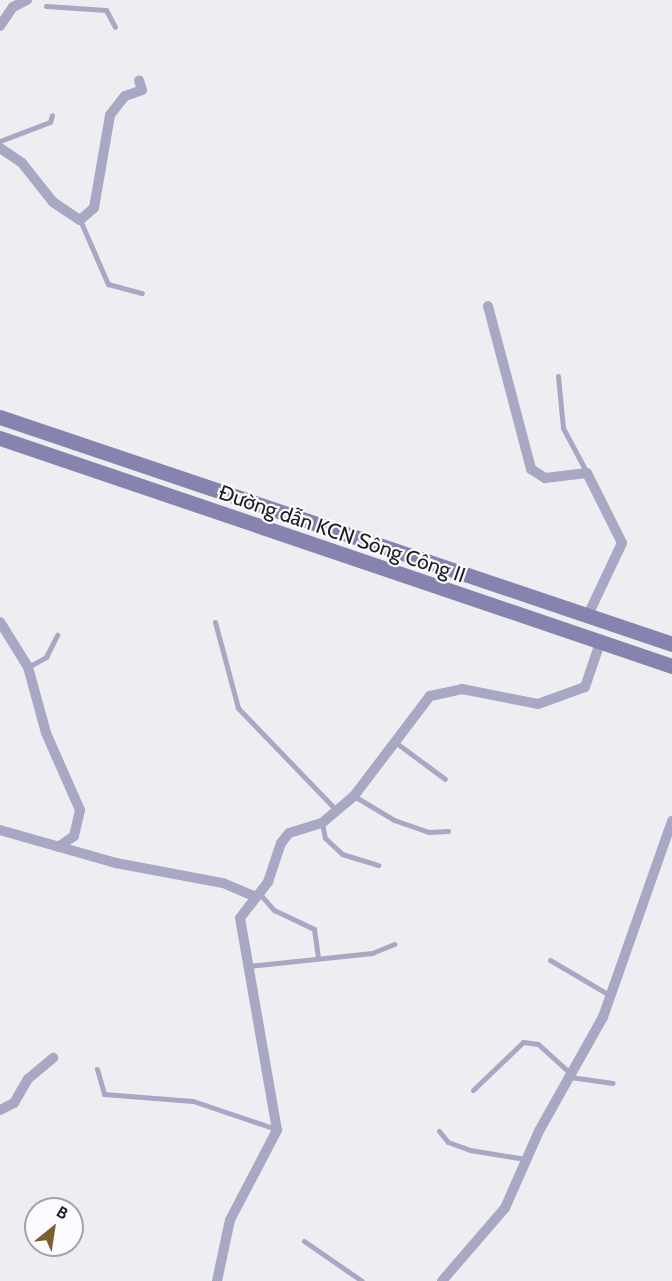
<!DOCTYPE html>
<meta charset="utf-8">
<style>
body{margin:0}
#map{position:relative;width:672px;height:1281px;overflow:hidden;background:#eeeef2;font-family:Cabin,sans-serif}
div>[style]{position:absolute}
[style*='--x']{left:calc(var(--x)*1px);top:calc(var(--y)*1px);width:calc(var(--w)*1px);rotate:calc(var(--a)*1deg)}
.lane>*{height:5px;margin:-2.5px;padding:0 2.5px;transform-origin:2.5px;border-radius:2.5px;background:#a8a7c4}
.street>*{height:10px;margin:-5px;padding:0 5px;transform-origin:5px;border-radius:5px;background:#a8a7c4}
.secondary>*{height:15px;margin:-7.5px;padding:0 7.5px;transform-origin:7.5px;border-radius:7.5px;background:#8684ae}
span{translate:-50% -50%;white-space:nowrap;text-align:center;line-height:1.15;-webkit-text-stroke:4.5px #fbfbff;paint-order:stroke}
.street-label{font-size:21px;color:#1f1f21}
.north{position:absolute;left:24px;top:1197px;width:60px;height:60px;box-sizing:border-box;background:#fbfbff;border:2px solid #a3a3a6;border-radius:50%;rotate:30deg;font-size:16px;font-weight:700;line-height:24px;text-align:center;color:#1f1f21}
.north::after{content:'';display:block;margin:auto;width:21px;height:27px;background:#7b5e31;clip-path:polygon(50% 0,100% 100%,50% 72%,0 100%)}
</style>
<div id="map">
<div class="lane">
<div style="--x:46;--y:6;--w:60;--a:3.8"></div>
<div style="--x:106;--y:10;--w:19;--a:62"></div>
<div style="--x:0;--y:141;--w:53;--a:-20.8"></div>
<div style="--x:50;--y:122;--w:7;--a:-74"></div>
<div style="--x:80;--y:220;--w:70;--a:66.4"></div>
<div style="--x:108;--y:284;--w:35;--a:15"></div>
<div style="--x:558;--y:376;--w:52;--a:84.5"></div>
<div style="--x:563;--y:428;--w:51;--a:61.9"></div>
<div style="--x:215;--y:622;--w:89;--a:75"></div>
<div style="--x:238;--y:708;--w:143;--a:46.1"></div>
<div style="--x:28;--y:667;--w:21;--a:-29"></div>
<div style="--x:46;--y:657;--w:25;--a:-63"></div>
<div style="--x:395;--y:742;--w:62;--a:36.5"></div>
<div style="--x:354;--y:796;--w:47;--a:31"></div>
<div style="--x:394;--y:820;--w:37;--a:19"></div>
<div style="--x:429;--y:832;--w:19;--a:-3"></div>
<div style="--x:322;--y:823;--w:15;--a:79"></div>
<div style="--x:325;--y:838;--w:23;--a:43"></div>
<div style="--x:342;--y:854;--w:38;--a:17"></div>
<div style="--x:259;--y:893;--w:23;--a:49"></div>
<div style="--x:274;--y:910;--w:44;--a:25.4"></div>
<div style="--x:314;--y:929;--w:27;--a:82"></div>
<div style="--x:550;--y:960;--w:71;--a:30.5"></div>
<div style="--x:249;--y:966;--w:124;--a:-6"></div>
<div style="--x:372;--y:953;--w:24;--a:-22"></div>
<div style="--x:97;--y:1069;--w:26;--a:74"></div>
<div style="--x:104;--y:1094;--w:89;--a:4.5"></div>
<div style="--x:193;--y:1101;--w:88;--a:18.6"></div>
<div style="--x:570;--y:1077;--w:43;--a:7.9"></div>
<div style="--x:473;--y:1090;--w:69;--a:-43.8"></div>
<div style="--x:523;--y:1042;--w:15;--a:8"></div>
<div style="--x:538;--y:1044;--w:43;--a:42.2"></div>
<div style="--x:439;--y:1131;--w:14;--a:51"></div>
<div style="--x:448;--y:1142;--w:23;--a:20"></div>
<div style="--x:470;--y:1150;--w:56;--a:9.3"></div>
<div style="--x:304;--y:1241;--w:70;--a:34.6"></div>
</div>
<div class="street">
<div style="--x:0;--y:26;--w:23;--a:-56"></div>
<div style="--x:13;--y:7;--w:16;--a:-27"></div>
<div style="--x:0;--y:148;--w:27;--a:34"></div>
<div style="--x:22;--y:163;--w:50;--a:51.5"></div>
<div style="--x:53;--y:202;--w:32;--a:34"></div>
<div style="--x:80;--y:220;--w:18;--a:-41"></div>
<div style="--x:94;--y:208;--w:94;--a:-80.2"></div>
<div style="--x:110;--y:115;--w:24;--a:-52"></div>
<div style="--x:125;--y:96;--w:18;--a:-19"></div>
<div style="--x:142;--y:90;--w:10;--a:-107"></div>
<div style="--x:488;--y:306;--w:169;--a:75.2"></div>
<div style="--x:531;--y:469;--w:17;--a:33"></div>
<div style="--x:545;--y:478;--w:42;--a:-6.8"></div>
<div style="--x:587;--y:473;--w:78;--a:63.4"></div>
<div style="--x:622;--y:543;--w:82;--a:115.3"></div>
<div style="--x:0;--y:622;--w:53;--a:58.1"></div>
<div style="--x:28;--y:667;--w:68;--a:74.7"></div>
<div style="--x:46;--y:733;--w:84;--a:66.2"></div>
<div style="--x:80;--y:810;--w:27;--a:103"></div>
<div style="--x:74;--y:836;--w:19;--a:145"></div>
<div style="--x:0;--y:830;--w:121;--a:15.9"></div>
<div style="--x:116;--y:863;--w:109;--a:10.6"></div>
<div style="--x:223;--y:883;--w:33;--a:23"></div>
<div style="--x:0;--y:1110;--w:16;--a:-27"></div>
<div style="--x:14;--y:1103;--w:28;--a:-60"></div>
<div style="--x:28;--y:1079;--w:33;--a:-40"></div>
<div style="--x:217;--y:1281;--w:62;--a:-78"></div>
<div style="--x:230;--y:1220;--w:102;--a:-62.4"></div>
<div style="--x:277;--y:1130;--w:215;--a:-99.9"></div>
<div style="--x:240;--y:918;--w:46;--a:-52.1"></div>
<div style="--x:268;--y:882;--w:41;--a:-71.6"></div>
<div style="--x:281;--y:843;--w:13;--a:-51"></div>
<div style="--x:289;--y:833;--w:34;--a:-17"></div>
<div style="--x:322;--y:823;--w:42;--a:-40.2"></div>
<div style="--x:354;--y:796;--w:126;--a:-52.8"></div>
<div style="--x:430;--y:696;--w:33;--a:-12"></div>
<div style="--x:462;--y:689;--w:77;--a:11.2"></div>
<div style="--x:538;--y:704;--w:50;--a:-19.9"></div>
<div style="--x:585;--y:687;--w:46;--a:-71.2"></div>
<div style="--x:442;--y:1281;--w:96;--a:-49.2"></div>
<div style="--x:505;--y:1208;--w:84;--a:-66.2"></div>
<div style="--x:539;--y:1131;--w:131;--a:-60.7"></div>
<div style="--x:603;--y:1017;--w:208;--a:-70.6"></div>
</div>
<div class="secondary">
<div style="--x:0;--y:417;--w:709;--a:18.66"></div>
<div style="--x:0;--y:438;--w:710;--a:18.74"></div>
</div>
<div class="street-label">
<span style="left:342px;top:534px;rotate:19deg">Đường dẫn KCN Sông Công II</span>
</div>
<div class="north">B</div>
</div>
